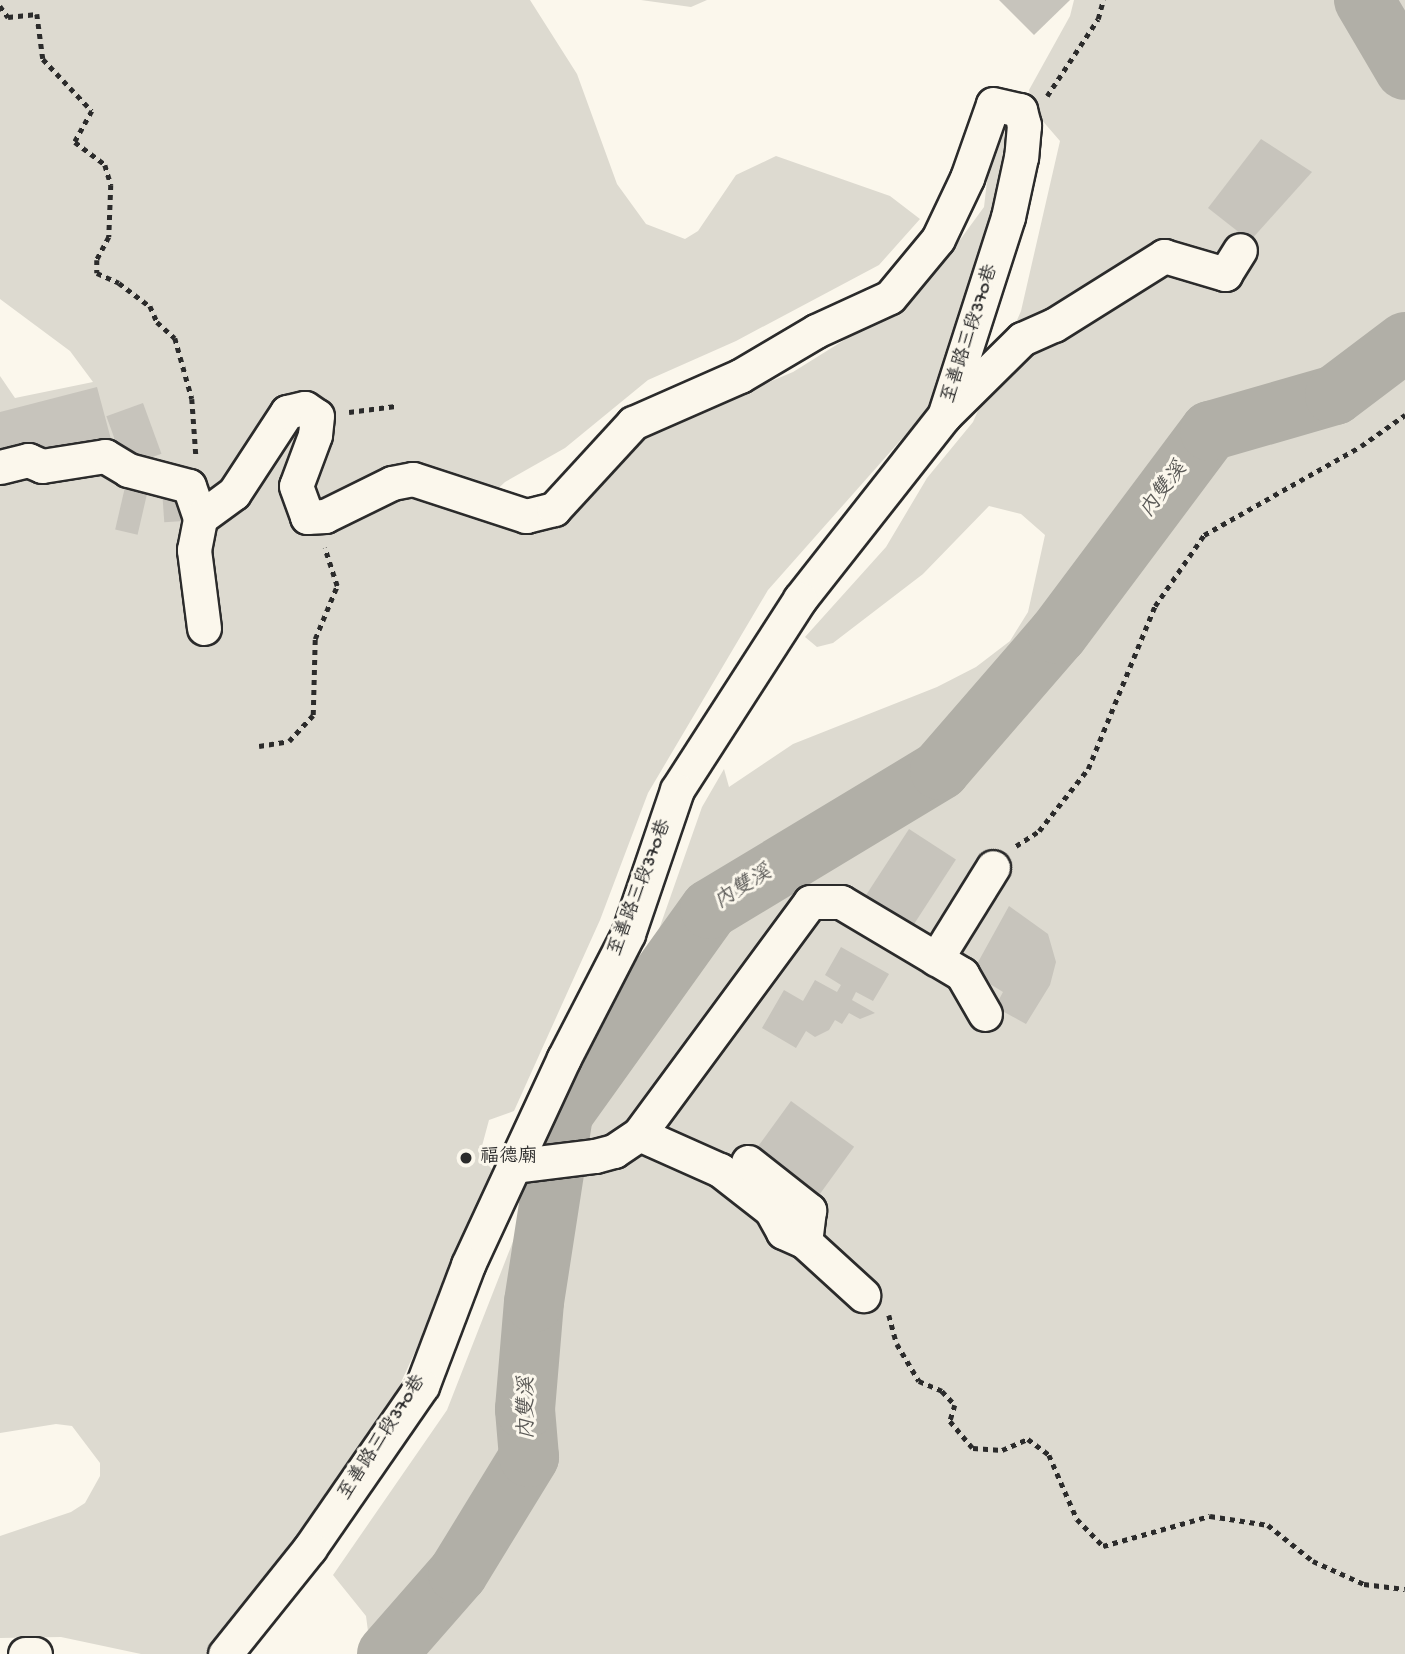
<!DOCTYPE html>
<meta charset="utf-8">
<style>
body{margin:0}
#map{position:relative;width:1405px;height:1654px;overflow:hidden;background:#fbf7ec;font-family:"Gochi Hand","LXGW WenKai TC",sans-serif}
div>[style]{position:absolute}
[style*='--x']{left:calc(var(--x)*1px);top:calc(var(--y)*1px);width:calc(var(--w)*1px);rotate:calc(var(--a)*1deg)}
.green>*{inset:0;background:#dddad0}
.river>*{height:60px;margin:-30px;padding:0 30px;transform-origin:30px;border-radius:30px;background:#b1afa7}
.building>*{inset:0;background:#c7c4bc;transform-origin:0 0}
.path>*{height:4.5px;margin-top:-2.25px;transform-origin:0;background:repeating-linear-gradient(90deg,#2b2b2b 0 5px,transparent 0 10px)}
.roads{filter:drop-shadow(2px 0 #2b2b2b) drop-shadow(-2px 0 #2b2b2b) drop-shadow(0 2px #2b2b2b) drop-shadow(0 -2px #2b2b2b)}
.minor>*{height:33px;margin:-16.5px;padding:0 16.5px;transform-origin:16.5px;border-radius:16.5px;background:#fbf7ec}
.dots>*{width:19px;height:19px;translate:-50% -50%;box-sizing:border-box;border:4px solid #fbf7ec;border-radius:50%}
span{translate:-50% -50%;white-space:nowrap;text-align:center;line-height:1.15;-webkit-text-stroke:6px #fbf7ec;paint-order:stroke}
.street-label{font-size:19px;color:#2b2b2b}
.poi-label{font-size:19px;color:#2b2b2b}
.left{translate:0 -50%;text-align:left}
.water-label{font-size:21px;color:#5a5956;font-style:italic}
</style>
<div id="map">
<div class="green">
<div style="clip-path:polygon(0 0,530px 0,577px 74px,617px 184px,646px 224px,685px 239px,698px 231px,736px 175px,776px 156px,890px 196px,920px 219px,879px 265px,736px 341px,648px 380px,565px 448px,505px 482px,486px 500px,487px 514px,497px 526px,507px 527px,616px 460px,651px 432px,793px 372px,910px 299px,938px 270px,984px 207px,992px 138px,1006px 132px,993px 219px,930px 407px,768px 590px,648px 793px,600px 920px,514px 1111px,489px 1120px,482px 1146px,484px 1160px,496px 1174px,393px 1400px,212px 1654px,141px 1654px,61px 1637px,0 1638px,0 1536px,71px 1512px,85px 1503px,100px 1476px,100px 1463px,72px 1426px,56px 1424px,0 1433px,0 376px,15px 398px,93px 382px,70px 351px,0 299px)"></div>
<div style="clip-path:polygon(641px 0,707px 0,691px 7px)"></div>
<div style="clip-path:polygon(1074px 0,1349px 0,1373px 37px,1381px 41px,1386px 0,1405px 0,1405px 1654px,371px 1654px,366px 1616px,333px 1575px,447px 1410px,566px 1106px,644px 972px,702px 807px,724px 769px,729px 787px,793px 744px,937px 687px,976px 667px,1010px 641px,1028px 612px,1045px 535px,1021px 514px,989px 506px,923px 574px,833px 643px,817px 647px,805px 637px,886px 547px,927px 478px,973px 422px,1021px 311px,1060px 141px,1034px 111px,1029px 90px,1070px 16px)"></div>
</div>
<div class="river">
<div style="--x:1364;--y:0;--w:81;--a:59.6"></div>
<div style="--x:387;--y:1654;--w:108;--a:-48.8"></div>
<div style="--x:458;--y:1573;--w:136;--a:-58.5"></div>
<div style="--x:529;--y:1457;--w:48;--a:-94.8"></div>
<div style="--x:525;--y:1409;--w:107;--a:-85.2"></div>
<div style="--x:534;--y:1302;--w:190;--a:-81.2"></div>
<div style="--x:563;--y:1114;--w:252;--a:-54.4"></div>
<div style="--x:710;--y:909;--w:269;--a:-31.1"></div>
<div style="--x:940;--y:770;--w:180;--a:-49.1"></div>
<div style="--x:1058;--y:634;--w:254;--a:-53.2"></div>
<div style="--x:1210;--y:431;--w:130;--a:-16.1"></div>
<div style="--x:1335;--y:395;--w:88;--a:-37.1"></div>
</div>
<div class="building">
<div style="clip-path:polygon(999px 0,1070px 0,1034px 35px)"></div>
<div style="clip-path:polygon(1261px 139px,1312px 172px,1250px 241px,1208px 208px)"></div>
<div style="clip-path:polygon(97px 387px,112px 443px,45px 463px,39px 445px,0 457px,0 412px)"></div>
<div style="left:143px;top:403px;width:54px;height:39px;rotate:70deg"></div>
<div style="left:128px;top:474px;width:23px;height:57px;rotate:13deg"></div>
<div style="left:182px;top:489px;width:32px;height:20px;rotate:86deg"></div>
<div style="left:909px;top:829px;width:56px;height:85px;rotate:33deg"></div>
<div style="clip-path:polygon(1009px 906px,1048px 934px,1056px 962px,1050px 985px,1026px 1024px,995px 1007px,1003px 992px,972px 973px)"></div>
<div style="clip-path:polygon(841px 947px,889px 974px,873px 1001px,856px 992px,852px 1000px,875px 1013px,860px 1019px,849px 1013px,842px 1024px,835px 1020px,829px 1030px,815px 1037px,806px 1031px,796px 1048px,762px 1028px,784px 990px,803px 1001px,815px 980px,837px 992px,841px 985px,825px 975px)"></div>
<div style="left:791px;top:1101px;width:78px;height:65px;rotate:36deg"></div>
</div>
<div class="path">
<div style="--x:0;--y:6;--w:14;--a:54"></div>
<div style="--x:8;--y:17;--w:29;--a:-6"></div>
<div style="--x:37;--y:14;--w:45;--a:82.4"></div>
<div style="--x:43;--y:59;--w:71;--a:46.7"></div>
<div style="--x:92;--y:111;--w:35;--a:119"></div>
<div style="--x:75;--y:142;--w:38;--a:37"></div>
<div style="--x:105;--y:165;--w:21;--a:73"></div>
<div style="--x:111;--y:185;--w:52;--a:92.2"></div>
<div style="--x:109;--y:237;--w:26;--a:118"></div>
<div style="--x:97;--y:260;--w:13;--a:90"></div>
<div style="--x:97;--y:273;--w:24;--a:24"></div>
<div style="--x:119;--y:283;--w:39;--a:37"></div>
<div style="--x:150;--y:306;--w:17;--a:66"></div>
<div style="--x:157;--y:322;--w:24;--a:42"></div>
<div style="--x:175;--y:338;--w:63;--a:74.4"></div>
<div style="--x:192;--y:399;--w:56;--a:85.9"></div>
<div style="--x:1047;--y:96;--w:92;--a:-56.5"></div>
<div style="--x:1098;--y:19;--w:20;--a:-75"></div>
<div style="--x:349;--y:412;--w:47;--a:-7.3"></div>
<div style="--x:259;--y:746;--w:30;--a:-9"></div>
<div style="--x:289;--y:741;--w:35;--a:-47"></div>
<div style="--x:313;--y:715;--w:76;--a:-88.5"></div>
<div style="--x:315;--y:639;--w:57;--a:-67.5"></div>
<div style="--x:337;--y:586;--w:40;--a:-108"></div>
<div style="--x:1016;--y:846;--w:27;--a:-33"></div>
<div style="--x:1039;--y:831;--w:79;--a:-51.7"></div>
<div style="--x:1088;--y:769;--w:176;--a:-67.7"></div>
<div style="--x:1155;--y:606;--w:86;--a:-55.4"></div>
<div style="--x:1204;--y:535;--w:180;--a:-29.5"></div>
<div style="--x:1361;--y:446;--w:54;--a:-35.2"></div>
<div style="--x:889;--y:1315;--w:30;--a:75"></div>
<div style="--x:897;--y:1344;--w:43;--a:59.3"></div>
<div style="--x:919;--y:1381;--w:25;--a:23"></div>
<div style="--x:942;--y:1391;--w:19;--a:47"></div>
<div style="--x:955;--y:1405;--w:17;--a:107"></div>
<div style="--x:950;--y:1421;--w:35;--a:50"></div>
<div style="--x:973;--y:1448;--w:29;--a:4"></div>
<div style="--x:1002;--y:1450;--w:28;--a:-23"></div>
<div style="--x:1028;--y:1439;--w:26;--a:37"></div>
<div style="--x:1049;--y:1455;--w:70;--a:66.4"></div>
<div style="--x:1077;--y:1519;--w:37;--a:46"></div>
<div style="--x:1103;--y:1546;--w:111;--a:-15.7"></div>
<div style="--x:1210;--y:1516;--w:59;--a:8.8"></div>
<div style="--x:1268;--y:1525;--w:58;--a:38.7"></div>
<div style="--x:1313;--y:1561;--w:56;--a:24.3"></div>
<div style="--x:1364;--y:1584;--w:41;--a:7"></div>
</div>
<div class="roads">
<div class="minor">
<div style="--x:946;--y:414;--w:107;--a:-44.6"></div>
<div style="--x:1022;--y:339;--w:35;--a:-24"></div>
<div style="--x:1054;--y:325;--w:130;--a:-32.1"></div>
<div style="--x:1164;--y:256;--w:64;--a:16.4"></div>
<div style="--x:1225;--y:274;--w:28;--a:-58"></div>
<div style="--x:0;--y:467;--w:29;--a:-14"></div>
<div style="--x:28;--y:460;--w:15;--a:23"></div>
<div style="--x:42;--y:466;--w:64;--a:-9"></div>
<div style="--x:105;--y:456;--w:27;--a:31"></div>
<div style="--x:128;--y:470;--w:63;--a:14.7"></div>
<div style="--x:189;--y:486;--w:34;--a:71"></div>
<div style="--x:204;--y:628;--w:79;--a:-97.3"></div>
<div style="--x:194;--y:550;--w:33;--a:-79"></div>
<div style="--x:200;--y:518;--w:42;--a:-36.3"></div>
<div style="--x:234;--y:493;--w:97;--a:-56.8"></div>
<div style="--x:287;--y:412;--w:18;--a:-13"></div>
<div style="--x:305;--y:408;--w:14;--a:34"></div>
<div style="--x:317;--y:416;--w:19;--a:96"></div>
<div style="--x:315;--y:435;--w:54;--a:110.4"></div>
<div style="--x:296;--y:486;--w:33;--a:70"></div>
<div style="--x:307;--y:517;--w:18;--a:-3"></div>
<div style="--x:325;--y:516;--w:75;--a:-26.2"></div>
<div style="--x:392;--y:483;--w:21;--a:-11"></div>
<div style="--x:413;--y:479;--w:119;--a:18.1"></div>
<div style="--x:526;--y:516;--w:29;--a:-14"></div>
<div style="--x:554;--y:509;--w:117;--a:-47.4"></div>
<div style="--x:633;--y:423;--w:117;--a:-23.7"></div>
<div style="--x:740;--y:376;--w:88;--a:-30.6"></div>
<div style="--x:816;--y:331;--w:81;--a:-24.7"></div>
<div style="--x:890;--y:297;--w:75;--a:-50.4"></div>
<div style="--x:938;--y:239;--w:68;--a:-64.6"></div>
<div style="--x:967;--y:178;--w:78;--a:-70.6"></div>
<div style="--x:993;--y:104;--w:28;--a:13"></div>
<div style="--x:1020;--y:110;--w:16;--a:75"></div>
<div style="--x:1024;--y:125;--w:32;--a:95"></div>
<div style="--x:1021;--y:157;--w:61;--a:102.2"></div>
<div style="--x:1008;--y:217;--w:209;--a:107.8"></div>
<div style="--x:944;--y:416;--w:233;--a:128.2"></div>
<div style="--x:800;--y:599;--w:227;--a:122.8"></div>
<div style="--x:677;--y:790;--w:152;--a:108.8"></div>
<div style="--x:628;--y:934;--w:140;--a:117.3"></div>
<div style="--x:564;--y:1058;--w:228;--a:114.9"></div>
<div style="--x:468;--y:1265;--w:129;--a:110.8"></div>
<div style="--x:422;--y:1386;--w:197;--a:124.7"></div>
<div style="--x:310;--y:1548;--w:136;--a:128.7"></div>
<div style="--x:936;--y:959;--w:108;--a:-58.2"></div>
<div style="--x:639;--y:1134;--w:89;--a:24"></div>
<div style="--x:720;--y:1170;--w:65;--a:38.1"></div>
<div style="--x:771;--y:1210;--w:25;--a:61"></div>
<div style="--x:783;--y:1232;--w:24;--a:24"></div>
<div style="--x:805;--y:1242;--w:79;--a:42.4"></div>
<div style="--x:748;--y:1162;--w:78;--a:38.2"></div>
<div style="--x:809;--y:1210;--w:32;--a:97"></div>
<div style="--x:513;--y:1166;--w:83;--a:-7"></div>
<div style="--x:595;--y:1156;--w:20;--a:-15"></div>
<div style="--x:614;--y:1151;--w:30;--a:-34"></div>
<div style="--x:639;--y:1134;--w:288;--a:-53.6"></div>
<div style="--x:810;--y:902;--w:31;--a:0"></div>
<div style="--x:841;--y:902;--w:141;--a:30.8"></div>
<div style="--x:962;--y:974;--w:46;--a:60.1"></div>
<div style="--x:25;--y:1654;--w:10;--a:0"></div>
</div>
</div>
<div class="dots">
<div style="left:466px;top:1158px;background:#2b2b2b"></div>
</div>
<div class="street-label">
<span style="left:971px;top:334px;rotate:-72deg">至善路三段370巷</span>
<span style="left:641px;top:888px;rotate:-69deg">至善路三段370巷</span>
<span style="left:383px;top:1438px;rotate:-57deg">至善路三段370巷</span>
</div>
<div class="poi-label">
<span class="left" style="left:480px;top:1158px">福德廟</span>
</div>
<div class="water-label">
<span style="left:1165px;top:491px;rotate:-53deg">內雙溪</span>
<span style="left:744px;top:889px;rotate:-32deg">內雙溪</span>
<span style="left:529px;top:1408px;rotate:-90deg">內雙溪</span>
</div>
</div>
